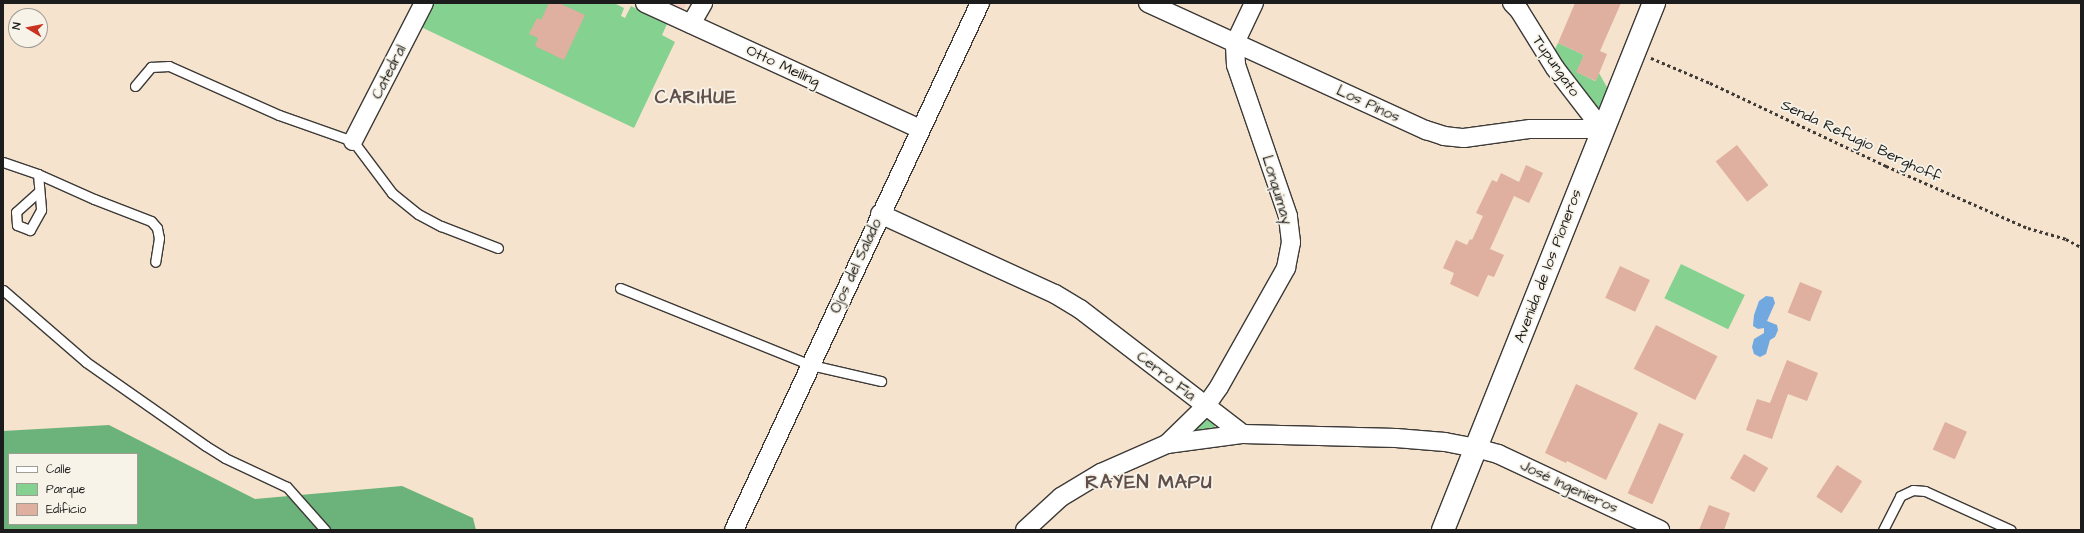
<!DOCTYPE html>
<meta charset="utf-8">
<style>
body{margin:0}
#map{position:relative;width:2084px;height:533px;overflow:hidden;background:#f5e3cd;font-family:"Architects Daughter",sans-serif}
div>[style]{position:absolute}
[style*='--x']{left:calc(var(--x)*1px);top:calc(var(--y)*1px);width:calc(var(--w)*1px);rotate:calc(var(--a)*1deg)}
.built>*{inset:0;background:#f6d1c5}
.green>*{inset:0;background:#84d190;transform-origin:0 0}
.forest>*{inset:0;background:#6bb37a}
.water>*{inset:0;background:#70a8df}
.building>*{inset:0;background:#dfaf9f;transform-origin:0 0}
.path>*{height:2.5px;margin-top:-1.25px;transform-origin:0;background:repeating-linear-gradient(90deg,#3d3a37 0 3px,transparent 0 6px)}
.roads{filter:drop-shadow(1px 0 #3d3a37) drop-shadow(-1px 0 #3d3a37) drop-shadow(0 1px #3d3a37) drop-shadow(0 -1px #3d3a37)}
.lane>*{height:9px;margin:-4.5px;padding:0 4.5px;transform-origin:4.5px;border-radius:4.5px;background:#fff}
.street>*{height:18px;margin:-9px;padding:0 9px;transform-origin:9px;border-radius:9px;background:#fff}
.primary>*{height:22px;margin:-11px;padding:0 11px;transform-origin:11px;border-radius:11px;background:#fff}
span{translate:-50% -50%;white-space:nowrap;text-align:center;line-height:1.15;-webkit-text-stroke:3.5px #f7f3e8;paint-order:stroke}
.street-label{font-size:15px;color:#1c1c1c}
.district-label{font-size:19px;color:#604f4a;font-weight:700;letter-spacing:1px}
.frame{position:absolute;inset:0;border:4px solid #1c1c1c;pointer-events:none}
.legend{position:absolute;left:8px;top:453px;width:130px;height:72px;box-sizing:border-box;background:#f7f3e8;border:1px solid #9f9d96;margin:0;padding:5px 7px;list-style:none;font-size:12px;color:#1c1c1c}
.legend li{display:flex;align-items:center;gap:8px;height:20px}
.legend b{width:20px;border:1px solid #9f9d96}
.north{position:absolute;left:8px;top:8px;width:40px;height:40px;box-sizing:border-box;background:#f7f3e8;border:1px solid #9f9d96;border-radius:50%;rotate:280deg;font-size:11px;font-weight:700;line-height:16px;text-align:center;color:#1c1c1c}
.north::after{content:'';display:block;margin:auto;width:14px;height:18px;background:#c8321e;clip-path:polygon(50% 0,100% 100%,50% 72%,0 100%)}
</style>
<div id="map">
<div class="built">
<div style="clip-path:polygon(658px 3px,687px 3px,682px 12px)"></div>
</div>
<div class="green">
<div style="clip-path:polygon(433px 3px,614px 3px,624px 8px,621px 16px,625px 18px,631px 6px,667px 24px,662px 35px,675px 42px,634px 128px,421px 27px)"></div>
<div style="clip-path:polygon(1558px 43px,1584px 55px,1577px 72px,1595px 81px,1599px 73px,1609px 91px,1601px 108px,1597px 109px,1553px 53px)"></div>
<div style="left:1681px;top:264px;width:71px;height:38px;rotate:26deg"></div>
<div style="clip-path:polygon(1208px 418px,1215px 423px,1214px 432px,1197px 432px,1195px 430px,1195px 425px,1200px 420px)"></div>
</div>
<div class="forest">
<div style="clip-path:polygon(evenodd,109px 425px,255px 499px,402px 486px,473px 518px,476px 530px,3px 530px,3px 431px,109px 425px,9px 454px,137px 454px,137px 524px,9px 524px,9px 454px)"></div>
</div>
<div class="water">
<div style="clip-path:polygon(1766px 296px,1773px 297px,1775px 303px,1767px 321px,1777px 325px,1778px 330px,1775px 337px,1770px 340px,1766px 354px,1760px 357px,1754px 354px,1752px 347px,1754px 339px,1764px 333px,1764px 328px,1758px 329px,1753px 326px,1754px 315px,1759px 301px)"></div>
</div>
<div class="building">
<div style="clip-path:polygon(549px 3px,559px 3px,585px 15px,564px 60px,535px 46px,538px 38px,529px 34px,537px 18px,541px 20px)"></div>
<div style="clip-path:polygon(1575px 3px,1621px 3px,1600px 51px,1607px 54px,1596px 81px,1576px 72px,1584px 55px,1558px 43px)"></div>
<div style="left:1737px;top:145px;width:51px;height:27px;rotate:52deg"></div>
<div style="clip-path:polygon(1526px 165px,1543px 173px,1529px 203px,1514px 196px,1490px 249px,1504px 255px,1494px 277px,1488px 275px,1478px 297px,1450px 284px,1454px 273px,1443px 268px,1456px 240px,1467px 245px,1470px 239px,1472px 240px,1483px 216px,1476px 213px,1492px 180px,1497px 182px,1501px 173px,1519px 182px)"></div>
<div style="left:1620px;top:266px;width:33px;height:35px;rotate:25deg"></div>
<div style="left:1800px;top:282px;width:24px;height:33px;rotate:22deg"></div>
<div style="left:1656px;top:325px;width:69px;height:49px;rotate:27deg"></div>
<div style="clip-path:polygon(1787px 360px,1818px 373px,1807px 401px,1788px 394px,1772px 439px,1746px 430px,1757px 399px,1770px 403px)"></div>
<div style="clip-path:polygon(1576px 384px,1638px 413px,1606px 480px,1567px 461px,1566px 463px,1545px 453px)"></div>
<div style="left:1945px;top:422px;width:24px;height:30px;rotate:24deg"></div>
<div style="left:1659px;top:423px;width:27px;height:77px;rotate:24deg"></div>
<div style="left:1744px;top:454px;width:28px;height:28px;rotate:30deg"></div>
<div style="left:1837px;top:465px;width:30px;height:38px;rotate:33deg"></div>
<div style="clip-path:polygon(1709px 505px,1730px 513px,1724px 530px,1699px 530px)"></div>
</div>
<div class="path">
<div style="--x:1651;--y:58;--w:64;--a:23"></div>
<div style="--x:1710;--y:83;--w:195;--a:25.2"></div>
<div style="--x:1886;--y:166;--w:155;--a:23.6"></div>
<div style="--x:2028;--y:228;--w:40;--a:16"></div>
<div style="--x:2066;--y:239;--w:17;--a:28"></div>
</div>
<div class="roads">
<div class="lane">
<div style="--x:135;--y:86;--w:25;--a:-50"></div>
<div style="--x:151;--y:67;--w:18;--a:-3"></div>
<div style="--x:169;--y:66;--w:120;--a:24"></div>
<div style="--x:279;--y:115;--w:78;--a:19.4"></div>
<div style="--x:353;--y:141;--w:65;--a:53.1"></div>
<div style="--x:392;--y:193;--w:33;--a:39"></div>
<div style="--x:418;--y:214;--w:26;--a:28"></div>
<div style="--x:441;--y:226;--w:61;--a:21.1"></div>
<div style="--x:3;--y:162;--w:37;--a:19"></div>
<div style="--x:38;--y:174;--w:36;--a:85"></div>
<div style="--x:41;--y:210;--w:23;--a:119"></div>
<div style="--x:30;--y:230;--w:14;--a:-159"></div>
<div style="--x:17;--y:225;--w:13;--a:-94"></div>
<div style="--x:16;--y:212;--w:31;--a:-42"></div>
<div style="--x:38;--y:174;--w:61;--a:24.1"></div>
<div style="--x:94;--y:199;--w:61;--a:21.1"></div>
<div style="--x:151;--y:221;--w:9;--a:49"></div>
<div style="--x:157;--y:228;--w:10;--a:79"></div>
<div style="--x:159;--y:238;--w:24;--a:99"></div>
<div style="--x:620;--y:288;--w:206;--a:22"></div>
<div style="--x:811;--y:365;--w:72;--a:12.9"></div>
<div style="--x:3;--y:290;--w:110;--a:40.9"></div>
<div style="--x:86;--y:362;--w:146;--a:35"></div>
<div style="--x:206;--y:446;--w:22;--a:32"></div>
<div style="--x:225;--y:458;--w:68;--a:25.1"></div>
<div style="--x:287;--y:487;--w:57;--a:48.5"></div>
<div style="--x:1883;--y:530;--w:38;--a:-63"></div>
<div style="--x:1900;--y:496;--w:14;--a:-25"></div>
<div style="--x:1913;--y:490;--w:12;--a:5"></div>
<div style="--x:1925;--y:491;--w:94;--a:24.4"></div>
</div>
<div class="street">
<div style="--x:645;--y:3;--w:302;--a:24.6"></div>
<div style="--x:1148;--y:3;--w:306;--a:24.6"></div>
<div style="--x:1426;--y:130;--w:19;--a:18"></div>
<div style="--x:1444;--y:136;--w:20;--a:6"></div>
<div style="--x:1464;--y:138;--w:67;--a:-7.8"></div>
<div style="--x:1530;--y:129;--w:72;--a:0"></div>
<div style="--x:1512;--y:3;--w:10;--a:45"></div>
<div style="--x:1519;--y:10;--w:68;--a:58.2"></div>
<div style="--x:1555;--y:68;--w:77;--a:52.4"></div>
<div style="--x:691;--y:24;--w:24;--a:-60"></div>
<div style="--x:353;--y:141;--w:155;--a:-62.8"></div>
<div style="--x:880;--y:214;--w:192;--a:24.6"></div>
<div style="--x:1055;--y:294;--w:29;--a:31"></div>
<div style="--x:1080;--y:309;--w:205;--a:37.5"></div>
<div style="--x:1167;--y:444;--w:53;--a:-44.2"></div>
<div style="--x:1205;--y:407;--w:24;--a:-55"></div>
<div style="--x:1219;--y:387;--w:137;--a:-60.6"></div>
<div style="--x:1286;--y:268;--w:26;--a:-79"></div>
<div style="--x:1291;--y:242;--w:26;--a:-97"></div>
<div style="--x:1288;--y:216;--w:160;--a:-109"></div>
<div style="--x:1236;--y:65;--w:22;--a:-93"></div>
<div style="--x:1235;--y:43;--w:44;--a:-64.6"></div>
<div style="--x:734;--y:530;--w:582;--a:-64.98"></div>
<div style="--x:1025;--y:530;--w:49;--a:-42.5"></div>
<div style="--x:1061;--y:497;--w:47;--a:-31"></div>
<div style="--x:1101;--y:473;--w:72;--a:-23.7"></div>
<div style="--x:1167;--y:444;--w:77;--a:-7.5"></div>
<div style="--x:1243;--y:434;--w:153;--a:1.5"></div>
<div style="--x:1396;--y:438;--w:49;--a:4.7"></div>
<div style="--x:1445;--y:442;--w:32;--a:11"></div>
<div style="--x:1476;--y:448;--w:23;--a:15"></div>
<div style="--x:1498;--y:454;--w:179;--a:25.1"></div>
</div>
<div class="primary">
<div style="--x:1443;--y:530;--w:568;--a:-68.18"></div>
</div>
</div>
<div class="street-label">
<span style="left:783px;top:66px;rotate:25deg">Otto Meiling</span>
<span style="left:1556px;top:66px;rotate:55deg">Tupungato</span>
<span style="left:389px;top:72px;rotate:-63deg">Catedral</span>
<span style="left:1368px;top:104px;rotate:25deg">Los Pinos</span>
<span style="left:1861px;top:141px;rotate:25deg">Senda Refugio Berghoff</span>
<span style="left:1277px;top:190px;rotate:73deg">Lonquimay</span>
<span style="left:856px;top:266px;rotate:-65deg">Ojos del Salado</span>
<span style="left:1548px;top:266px;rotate:-69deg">Avenida de los Pioneros</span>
<span style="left:1166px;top:376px;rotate:38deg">Cerro Fia</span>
<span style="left:1569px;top:487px;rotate:25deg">José Ingenieros</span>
</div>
<div class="district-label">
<span style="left:696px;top:98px">CARIHUE</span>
<span style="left:1149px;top:483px">RAYEN MAPU</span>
</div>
<div class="frame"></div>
<ul class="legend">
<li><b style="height:5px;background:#fff"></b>Calle</li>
<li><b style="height:11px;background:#84d190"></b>Parque</li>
<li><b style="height:11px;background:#dfaf9f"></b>Edificio</li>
</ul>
<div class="north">N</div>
</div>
